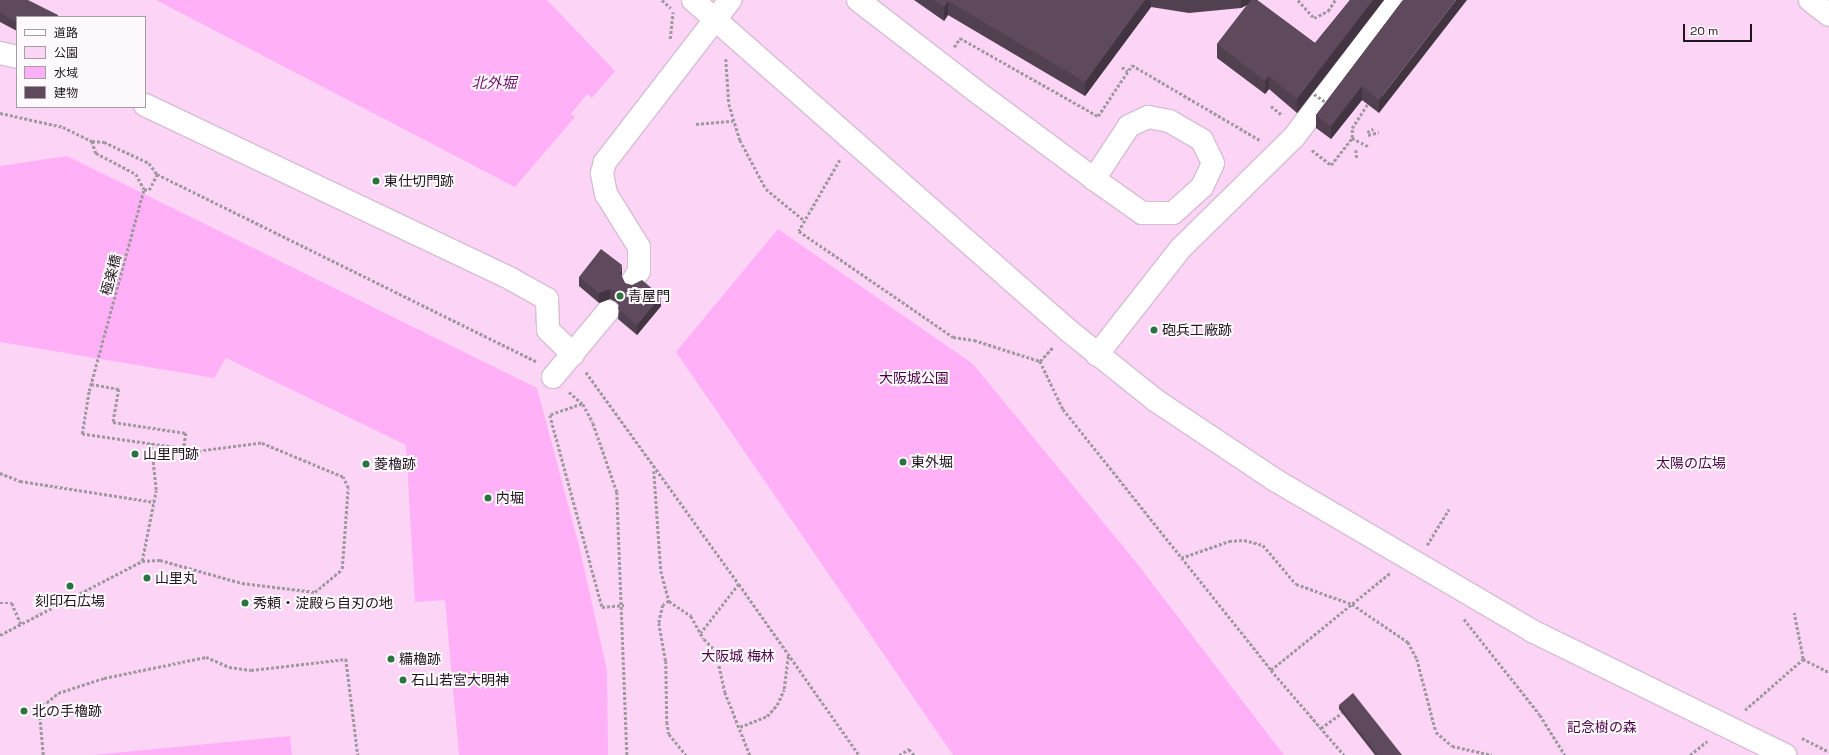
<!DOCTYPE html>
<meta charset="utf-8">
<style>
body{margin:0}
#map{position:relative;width:1829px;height:755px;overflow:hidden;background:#fef9fd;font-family:"Space Grotesk","Noto Sans JP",sans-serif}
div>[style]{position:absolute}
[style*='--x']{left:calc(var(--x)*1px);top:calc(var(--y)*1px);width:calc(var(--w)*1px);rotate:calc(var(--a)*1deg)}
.green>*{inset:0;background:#fbd4f6}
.water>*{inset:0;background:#ffb0f7}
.path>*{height:2.5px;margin-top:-1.25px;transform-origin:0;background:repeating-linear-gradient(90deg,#9f989e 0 3px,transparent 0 5px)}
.roads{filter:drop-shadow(1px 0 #d6bed3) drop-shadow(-1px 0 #d6bed3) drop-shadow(0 1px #d6bed3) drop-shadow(0 -1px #d6bed3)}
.minor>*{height:22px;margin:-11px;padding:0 11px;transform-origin:11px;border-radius:11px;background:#fff}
.path-bridge>*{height:2.5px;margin-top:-1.25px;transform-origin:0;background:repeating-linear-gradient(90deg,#9f989e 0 3px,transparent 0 5px)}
.wall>*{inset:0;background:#51404f}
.shaded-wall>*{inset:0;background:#423440}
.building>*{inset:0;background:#5e4a5c}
.dots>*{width:11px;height:11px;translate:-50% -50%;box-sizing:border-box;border:2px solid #fef9fd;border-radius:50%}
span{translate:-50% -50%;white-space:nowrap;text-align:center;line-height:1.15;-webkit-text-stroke:4px #fef9fd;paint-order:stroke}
.poi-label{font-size:14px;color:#1e151d}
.left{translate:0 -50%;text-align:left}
.street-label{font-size:14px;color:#1e151d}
.park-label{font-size:14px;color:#4a0347}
.water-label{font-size:15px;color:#70146c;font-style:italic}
.legend{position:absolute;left:16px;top:16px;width:130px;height:92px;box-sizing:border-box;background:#fef9fd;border:1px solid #a49ea3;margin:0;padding:5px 7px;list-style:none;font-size:12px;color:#1e151d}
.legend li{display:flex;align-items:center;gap:8px;height:20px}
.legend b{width:20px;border:1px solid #a49ea3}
.scale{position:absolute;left:1683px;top:24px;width:69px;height:18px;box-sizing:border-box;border:2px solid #1e151d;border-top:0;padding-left:5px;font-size:12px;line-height:14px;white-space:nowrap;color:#1e151d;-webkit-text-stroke:3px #fef9fd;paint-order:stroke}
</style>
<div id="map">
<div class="green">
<div style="clip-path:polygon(evenodd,0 0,1829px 0,1829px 755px,0 755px,0 0,17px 17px,145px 17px,145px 107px,17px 107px,17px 17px)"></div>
</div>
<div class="water">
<div style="clip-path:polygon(156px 0,547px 0,615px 71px,592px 98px,587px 94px,571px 114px,575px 117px,515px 187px)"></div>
<div style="clip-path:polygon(67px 156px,537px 388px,580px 550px,607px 670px,608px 755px,459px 755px,445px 600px,415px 602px,406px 445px,226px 358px,214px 378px,0 342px,0 166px)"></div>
<div style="clip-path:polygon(778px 229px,973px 364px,1135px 561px,1284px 755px,953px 755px,676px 352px)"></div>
<div style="clip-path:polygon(290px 736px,292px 755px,93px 755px)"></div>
</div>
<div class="path">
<div style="--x:662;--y:0;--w:12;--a:42"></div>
<div style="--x:1298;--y:0;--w:24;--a:48"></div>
<div style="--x:1314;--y:18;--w:16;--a:-27"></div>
<div style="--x:1328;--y:11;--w:13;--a:-58"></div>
<div style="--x:670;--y:39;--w:27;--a:-84"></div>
<div style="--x:954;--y:47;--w:11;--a:-56"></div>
<div style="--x:960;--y:38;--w:159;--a:29.5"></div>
<div style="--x:1098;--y:116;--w:61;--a:-56.3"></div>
<div style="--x:1132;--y:65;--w:148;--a:30.4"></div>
<div style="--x:726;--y:59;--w:45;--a:86.2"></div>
<div style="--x:729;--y:104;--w:38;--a:73"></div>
<div style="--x:740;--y:140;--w:55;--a:62"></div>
<div style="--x:766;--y:189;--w:50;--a:39.4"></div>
<div style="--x:1122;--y:67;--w:7;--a:34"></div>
<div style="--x:1271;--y:106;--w:14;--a:39"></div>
<div style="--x:0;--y:113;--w:65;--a:12.5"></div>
<div style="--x:63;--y:127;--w:32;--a:26"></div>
<div style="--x:92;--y:141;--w:12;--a:5"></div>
<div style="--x:104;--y:142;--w:50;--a:25"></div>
<div style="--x:149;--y:163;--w:14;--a:54"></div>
<div style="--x:157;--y:174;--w:423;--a:26.3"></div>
<div style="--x:696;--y:124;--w:37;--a:-5"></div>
<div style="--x:1367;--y:132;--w:7;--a:-27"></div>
<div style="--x:1368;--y:135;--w:11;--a:-15"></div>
<div style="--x:1352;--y:138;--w:18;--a:27"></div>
<div style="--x:92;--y:141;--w:13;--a:72"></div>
<div style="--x:96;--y:153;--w:45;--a:27.7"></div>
<div style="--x:136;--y:174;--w:17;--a:62"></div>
<div style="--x:144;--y:189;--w:5;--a:11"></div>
<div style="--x:149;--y:190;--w:18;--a:-63"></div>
<div style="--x:1312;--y:150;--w:24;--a:38"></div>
<div style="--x:1331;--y:165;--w:34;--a:-52"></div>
<div style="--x:1352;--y:138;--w:10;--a:-90"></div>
<div style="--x:1352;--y:128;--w:30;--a:-57"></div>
<div style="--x:1356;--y:150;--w:9;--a:84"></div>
<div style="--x:840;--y:160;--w:82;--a:120"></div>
<div style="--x:799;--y:231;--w:187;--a:34.5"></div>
<div style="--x:953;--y:337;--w:21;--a:8"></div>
<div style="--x:974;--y:340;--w:69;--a:17.7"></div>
<div style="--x:1040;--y:361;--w:19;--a:-47"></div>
<div style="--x:1040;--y:361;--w:53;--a:64.4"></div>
<div style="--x:1063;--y:409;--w:334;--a:51.4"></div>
<div style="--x:1271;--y:670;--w:112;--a:49.3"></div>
<div style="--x:586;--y:372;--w:261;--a:54.2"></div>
<div style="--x:739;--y:584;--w:62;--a:127.8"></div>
<div style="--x:91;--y:384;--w:28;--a:10"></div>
<div style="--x:119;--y:389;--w:34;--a:100"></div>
<div style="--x:113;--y:422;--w:74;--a:8.6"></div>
<div style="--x:186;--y:433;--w:15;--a:98"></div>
<div style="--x:569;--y:392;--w:18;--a:41"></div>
<div style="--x:583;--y:404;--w:21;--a:62"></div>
<div style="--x:593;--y:423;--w:73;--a:70.8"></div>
<div style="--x:617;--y:492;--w:263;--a:87.8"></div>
<div style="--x:582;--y:404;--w:34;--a:161"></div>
<div style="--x:550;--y:415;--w:199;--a:74.8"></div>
<div style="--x:602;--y:607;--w:22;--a:-5"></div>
<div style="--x:654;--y:471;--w:100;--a:86"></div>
<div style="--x:661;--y:571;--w:31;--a:75"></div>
<div style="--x:669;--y:601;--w:7;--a:146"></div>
<div style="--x:663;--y:605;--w:18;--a:103"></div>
<div style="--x:659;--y:623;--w:39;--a:80"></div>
<div style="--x:666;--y:661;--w:61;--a:89.1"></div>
<div style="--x:667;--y:722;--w:12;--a:81"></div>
<div style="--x:669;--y:734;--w:27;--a:51"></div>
<div style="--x:0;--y:473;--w:22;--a:22"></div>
<div style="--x:20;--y:481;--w:136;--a:8.9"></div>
<div style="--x:1427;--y:545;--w:42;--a:-58.6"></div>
<div style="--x:1181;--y:558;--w:51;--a:-19.5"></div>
<div style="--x:1229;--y:541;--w:15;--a:-4"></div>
<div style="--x:1244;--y:540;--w:20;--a:15"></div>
<div style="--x:1263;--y:545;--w:51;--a:49.8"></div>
<div style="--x:1296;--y:584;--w:59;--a:19.7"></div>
<div style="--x:1352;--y:604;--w:68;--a:34.2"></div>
<div style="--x:1408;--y:642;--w:19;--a:62"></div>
<div style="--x:1417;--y:659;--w:75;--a:75.4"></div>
<div style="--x:1436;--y:732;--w:21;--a:41"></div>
<div style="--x:1452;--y:746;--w:41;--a:12.7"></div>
<div style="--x:142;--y:561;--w:18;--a:-3"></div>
<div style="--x:160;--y:560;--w:85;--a:15.7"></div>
<div style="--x:242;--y:583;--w:74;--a:7"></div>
<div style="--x:315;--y:592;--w:35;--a:-40"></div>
<div style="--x:342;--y:569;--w:81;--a:-85.8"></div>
<div style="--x:348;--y:488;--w:12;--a:-114"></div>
<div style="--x:343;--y:477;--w:89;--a:-157.5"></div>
<div style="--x:261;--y:443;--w:63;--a:172.6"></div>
<div style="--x:199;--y:451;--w:118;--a:-171.7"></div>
<div style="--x:82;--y:434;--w:44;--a:-80.8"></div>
<div style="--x:89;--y:391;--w:209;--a:-74.8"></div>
<div style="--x:739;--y:584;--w:209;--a:54.9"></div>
<div style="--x:669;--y:601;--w:27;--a:34"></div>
<div style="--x:691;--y:616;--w:26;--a:61"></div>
<div style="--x:704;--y:639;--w:17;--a:45"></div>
<div style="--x:716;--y:651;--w:42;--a:77.6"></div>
<div style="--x:725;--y:692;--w:68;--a:68.4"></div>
<div style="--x:0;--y:603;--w:12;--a:0"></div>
<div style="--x:12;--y:603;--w:23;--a:67"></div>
<div style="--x:1464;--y:619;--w:122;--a:51.6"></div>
<div style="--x:1540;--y:715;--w:47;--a:58"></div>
<div style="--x:0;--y:635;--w:160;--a:-27.5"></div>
<div style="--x:142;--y:561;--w:72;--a:-78.8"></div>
<div style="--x:156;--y:490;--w:47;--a:-96.1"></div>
<div style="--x:1803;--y:659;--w:29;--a:27"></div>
<div style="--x:1271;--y:670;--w:154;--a:-39.2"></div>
<div style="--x:1745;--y:710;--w:77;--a:-41.3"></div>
<div style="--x:1803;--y:659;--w:47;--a:-101.1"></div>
<div style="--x:740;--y:727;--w:29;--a:-22"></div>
<div style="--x:767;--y:716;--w:15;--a:-48"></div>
<div style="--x:777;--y:705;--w:17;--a:-66"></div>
<div style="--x:784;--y:689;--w:35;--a:-83"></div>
<div style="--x:1321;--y:728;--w:26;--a:-36"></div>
<div style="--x:1802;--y:738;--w:30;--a:27"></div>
<div style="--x:43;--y:755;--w:46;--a:-95"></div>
<div style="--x:39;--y:709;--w:25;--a:-40"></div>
<div style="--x:58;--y:693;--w:48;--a:-18.1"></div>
<div style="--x:104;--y:678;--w:104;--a:-11.6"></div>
<div style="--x:206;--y:657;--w:25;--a:23"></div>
<div style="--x:229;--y:667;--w:22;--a:8"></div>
<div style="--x:251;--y:670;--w:96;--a:-6.6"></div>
<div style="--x:346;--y:659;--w:97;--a:82.9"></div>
<div style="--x:899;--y:755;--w:12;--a:-31"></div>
<div style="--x:909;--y:749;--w:8;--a:50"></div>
<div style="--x:1690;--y:755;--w:22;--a:-39"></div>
</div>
<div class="roads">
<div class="minor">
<div style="--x:693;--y:0;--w:501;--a:41.36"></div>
<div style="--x:1069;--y:331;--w:110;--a:38.7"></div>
<div style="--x:1155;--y:400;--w:144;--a:33.7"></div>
<div style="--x:1275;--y:480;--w:298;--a:30.4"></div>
<div style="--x:1532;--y:631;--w:282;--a:26.1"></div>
<div style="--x:858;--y:0;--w:145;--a:37.7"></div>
<div style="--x:973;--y:89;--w:151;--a:36.6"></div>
<div style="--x:1094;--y:179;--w:59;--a:35.3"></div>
<div style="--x:1142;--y:213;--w:31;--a:0"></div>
<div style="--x:1173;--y:213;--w:39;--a:-42"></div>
<div style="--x:1202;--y:187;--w:26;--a:-65"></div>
<div style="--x:1213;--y:163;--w:25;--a:-116"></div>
<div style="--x:1202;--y:140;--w:38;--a:-150"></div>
<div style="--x:1169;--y:121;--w:21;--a:-169"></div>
<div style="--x:1148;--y:117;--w:21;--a:155"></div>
<div style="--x:1129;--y:126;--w:64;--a:123.4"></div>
<div style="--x:1810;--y:0;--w:24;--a:38"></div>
<div style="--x:0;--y:53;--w:17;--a:13"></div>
<div style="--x:145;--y:105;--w:405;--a:25.4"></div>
<div style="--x:511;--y:279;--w:41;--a:29.1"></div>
<div style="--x:547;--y:299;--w:31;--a:88"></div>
<div style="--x:548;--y:330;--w:35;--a:44"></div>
<div style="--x:632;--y:282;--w:13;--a:-58"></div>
<div style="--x:639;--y:271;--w:24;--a:-90"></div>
<div style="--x:639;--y:247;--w:62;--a:-121.9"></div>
<div style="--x:606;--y:194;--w:21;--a:-101"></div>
<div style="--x:602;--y:173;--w:11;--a:-75"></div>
<div style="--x:605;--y:162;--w:205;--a:-52.3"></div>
<div style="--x:1097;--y:355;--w:135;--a:-51.9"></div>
<div style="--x:1180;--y:249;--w:160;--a:-44.5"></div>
<div style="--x:1294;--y:137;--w:172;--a:-52.8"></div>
<div style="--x:553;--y:377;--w:86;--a:-50.2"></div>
</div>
</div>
<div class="path-bridge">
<div style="--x:1310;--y:91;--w:21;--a:35"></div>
</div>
<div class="wall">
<div style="clip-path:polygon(0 0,58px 17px,17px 17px,17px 31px,0 22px)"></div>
<div style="clip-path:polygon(914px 0,1257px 0,1315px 43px,1350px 0,1384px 0,1297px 113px,1269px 89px,1265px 94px,1217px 58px,1217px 44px,1247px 5px,1241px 8px,1189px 13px,1151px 7px,1085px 96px,948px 15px,944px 21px)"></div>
<div style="clip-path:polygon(1403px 0,1379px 113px,1362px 100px,1331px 139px,1316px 128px,1316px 115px)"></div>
<div style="clip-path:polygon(622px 274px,621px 276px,625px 283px,661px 306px,637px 335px,618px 319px,619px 305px,616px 302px,610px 299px,599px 303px,579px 286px,579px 277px)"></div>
<div style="clip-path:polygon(1339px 705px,1402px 755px,1375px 755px,1339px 709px)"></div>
</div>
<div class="shaded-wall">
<div style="clip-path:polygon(1145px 0,1151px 0,1151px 7px,1085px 96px,1085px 82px)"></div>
<div style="clip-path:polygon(1241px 0,1256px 0,1241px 8px)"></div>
<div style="clip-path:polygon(1373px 0,1384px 0,1297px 113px,1297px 99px)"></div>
<div style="clip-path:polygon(1456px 0,1467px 0,1379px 113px,1379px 100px)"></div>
<div style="clip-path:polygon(948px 1px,948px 15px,944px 21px,944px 7px)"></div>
<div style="clip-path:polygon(1269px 76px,1269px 89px,1265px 94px,1265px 81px)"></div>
<div style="clip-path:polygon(1362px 86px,1362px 100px,1331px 139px,1331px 126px)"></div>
<div style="clip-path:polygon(622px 265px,622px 274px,620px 282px,620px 272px)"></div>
<div style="clip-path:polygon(610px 289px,610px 299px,599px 303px,599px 293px)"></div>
<div style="clip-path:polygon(661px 296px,661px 306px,637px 335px,637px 325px)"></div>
</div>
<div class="building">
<div style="clip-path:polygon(0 0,28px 0,58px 15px,58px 17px,17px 17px,17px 22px,0 13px)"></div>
<div style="clip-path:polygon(934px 0,1145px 0,1085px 82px,948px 1px,944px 7px)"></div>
<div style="clip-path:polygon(1251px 0,1257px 0,1315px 43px,1350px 0,1373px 0,1297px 99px,1269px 76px,1265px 81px,1217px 44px)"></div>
<div style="clip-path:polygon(1403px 0,1456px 0,1379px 100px,1362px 86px,1331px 126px,1316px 115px)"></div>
<div style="clip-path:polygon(601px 249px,622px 265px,620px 272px,625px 283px,632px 285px,642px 280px,661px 296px,637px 325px,618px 309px,620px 298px,616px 292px,610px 289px,599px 293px,579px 277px)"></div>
<div style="clip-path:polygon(1353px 693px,1402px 755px,1378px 755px,1339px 705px)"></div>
</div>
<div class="dots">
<div style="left:376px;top:181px;background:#2b7340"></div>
<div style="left:620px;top:296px;background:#2b7340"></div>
<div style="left:1154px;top:330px;background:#2b7340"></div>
<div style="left:135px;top:454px;background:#2b7340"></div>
<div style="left:903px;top:462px;background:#2b7340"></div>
<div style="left:366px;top:464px;background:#2b7340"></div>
<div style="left:488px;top:498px;background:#2b7340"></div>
<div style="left:147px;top:578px;background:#2b7340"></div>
<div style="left:70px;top:586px;background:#2b7340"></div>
<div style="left:245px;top:603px;background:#2b7340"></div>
<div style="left:391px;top:659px;background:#2b7340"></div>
<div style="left:403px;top:680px;background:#2b7340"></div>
<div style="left:24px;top:711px;background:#2b7340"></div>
</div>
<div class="poi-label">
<span class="left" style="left:384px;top:181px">東仕切門跡</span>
<span class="left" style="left:628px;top:296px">青屋門</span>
<span class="left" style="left:1162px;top:330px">砲兵工廠跡</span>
<span class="left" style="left:143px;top:454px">山里門跡</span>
<span class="left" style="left:911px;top:462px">東外堀</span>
<span class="left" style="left:374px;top:464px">菱櫓跡</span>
<span class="left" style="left:496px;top:498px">内堀</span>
<span class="left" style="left:155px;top:578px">山里丸</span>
<span style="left:70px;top:601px">刻印石広場</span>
<span class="left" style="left:253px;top:603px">秀頼・淀殿ら自刃の地</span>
<span class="left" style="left:399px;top:659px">糒櫓跡</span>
<span class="left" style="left:411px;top:680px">石山若宮大明神</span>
<span class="left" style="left:32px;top:711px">北の手櫓跡</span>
</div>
<div class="street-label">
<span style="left:111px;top:275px;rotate:-75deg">極楽橋</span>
</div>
<div class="park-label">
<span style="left:914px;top:378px">大阪城公園</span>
<span style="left:1691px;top:463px">太陽の広場</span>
<span style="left:738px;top:656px">大阪城 梅林</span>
<span style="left:1602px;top:727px">記念樹の森</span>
</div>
<div class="water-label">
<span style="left:494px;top:83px">北外堀</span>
</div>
<ul class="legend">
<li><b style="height:5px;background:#fff"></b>道路</li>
<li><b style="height:11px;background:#fbd4f6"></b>公園</li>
<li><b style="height:11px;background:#ffb0f7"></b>水域</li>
<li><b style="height:11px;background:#5e4a5c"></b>建物</li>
</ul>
<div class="scale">20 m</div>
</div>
